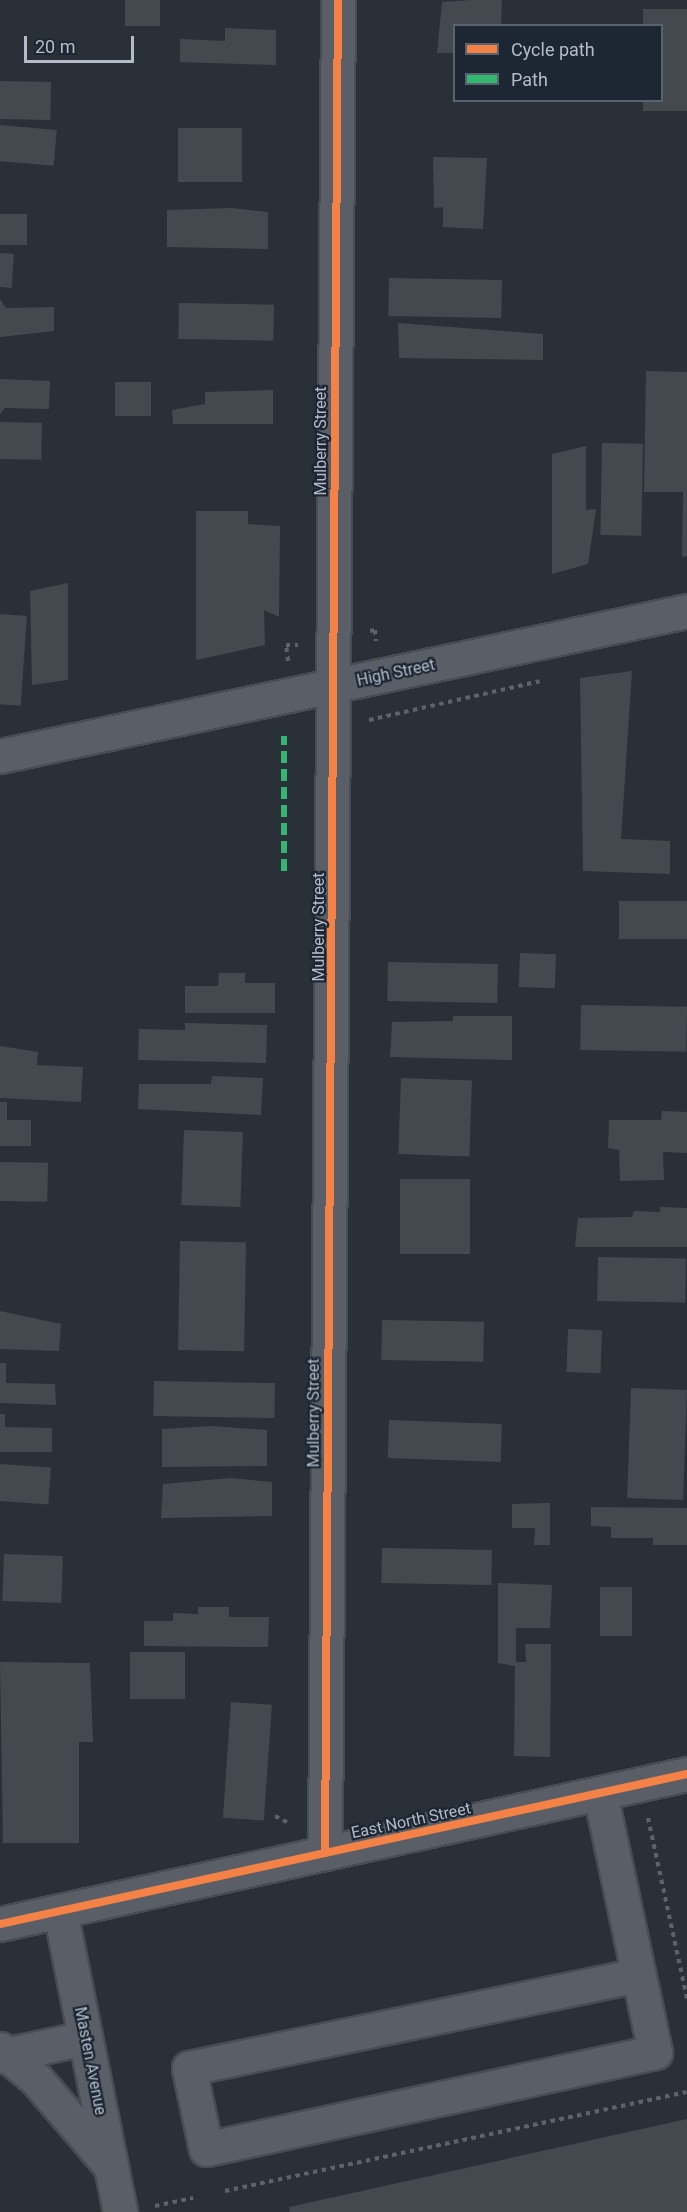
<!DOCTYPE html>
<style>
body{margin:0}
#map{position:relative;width:687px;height:2212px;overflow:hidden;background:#2a3038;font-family:Roboto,sans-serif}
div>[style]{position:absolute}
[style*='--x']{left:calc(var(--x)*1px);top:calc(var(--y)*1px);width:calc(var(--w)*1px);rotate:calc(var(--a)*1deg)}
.building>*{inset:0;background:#444950;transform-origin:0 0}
.path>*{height:4px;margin-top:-2px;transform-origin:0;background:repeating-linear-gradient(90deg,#5d636a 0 4.5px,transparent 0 9px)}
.roads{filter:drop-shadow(2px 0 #484c53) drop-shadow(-2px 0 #484c53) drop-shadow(0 2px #484c53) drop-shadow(0 -2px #484c53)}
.minor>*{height:33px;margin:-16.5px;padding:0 16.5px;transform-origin:16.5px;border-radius:16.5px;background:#5a5e66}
.quiet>*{height:6px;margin-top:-3px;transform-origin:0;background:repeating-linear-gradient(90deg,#33b770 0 12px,transparent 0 18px)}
.cycleway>*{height:8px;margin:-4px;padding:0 4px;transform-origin:4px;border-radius:4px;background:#f48246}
span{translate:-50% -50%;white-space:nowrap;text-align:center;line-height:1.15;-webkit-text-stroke:4.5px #1d2633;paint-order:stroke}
.street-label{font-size:16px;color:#b4bcc9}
.legend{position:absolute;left:453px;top:24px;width:210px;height:78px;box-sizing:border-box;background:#1d2633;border:2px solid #59626f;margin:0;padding:8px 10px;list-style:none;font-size:18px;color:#b4bcc9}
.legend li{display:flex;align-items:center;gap:12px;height:30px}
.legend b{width:30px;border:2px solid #59626f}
.scale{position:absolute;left:24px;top:36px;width:110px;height:27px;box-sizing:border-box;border:3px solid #b4bcc9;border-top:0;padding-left:8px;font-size:18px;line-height:21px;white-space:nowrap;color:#b4bcc9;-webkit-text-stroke:4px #1d2633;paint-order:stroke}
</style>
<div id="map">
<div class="building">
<div style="left:125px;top:0;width:35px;height:26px"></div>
<div style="clip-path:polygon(471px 0,502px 0,501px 26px,454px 26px,454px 53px,437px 53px,442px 2px)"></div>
<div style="clip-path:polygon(643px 9px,687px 9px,687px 111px,643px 111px,643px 100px,662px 100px,662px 26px,643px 26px)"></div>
<div style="clip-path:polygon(225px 28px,276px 30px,276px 65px,180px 62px,180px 39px,225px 41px)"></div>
<div style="left:0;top:81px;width:51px;height:38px;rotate:1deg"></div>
<div style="left:0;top:125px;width:57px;height:36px;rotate:5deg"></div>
<div style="left:178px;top:128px;width:64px;height:54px"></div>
<div style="clip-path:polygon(433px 157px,487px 158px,483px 229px,443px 227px,443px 207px,434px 208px)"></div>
<div style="clip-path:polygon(232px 208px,268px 212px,268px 249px,167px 247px,167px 210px)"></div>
<div style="left:0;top:214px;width:27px;height:31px"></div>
<div style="left:0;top:253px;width:14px;height:34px;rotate:4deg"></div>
<div style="left:389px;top:278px;width:113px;height:38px;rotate:1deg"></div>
<div style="clip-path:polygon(0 299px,6px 308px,54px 307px,54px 331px,0 337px)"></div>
<div style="left:179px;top:303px;width:95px;height:36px;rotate:1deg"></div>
<div style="clip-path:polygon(398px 323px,543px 334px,543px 360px,399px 358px)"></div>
<div style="clip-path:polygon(646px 371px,687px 372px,687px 556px,682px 557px,683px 492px,644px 492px)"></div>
<div style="clip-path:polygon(0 379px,50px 381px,49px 409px,5px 408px,0 414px)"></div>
<div style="left:115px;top:382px;width:36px;height:34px"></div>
<div style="clip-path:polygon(273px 390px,273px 424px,173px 424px,172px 410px,205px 404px,205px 392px)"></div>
<div style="left:0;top:422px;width:42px;height:37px;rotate:1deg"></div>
<div style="left:602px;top:443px;width:41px;height:92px;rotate:1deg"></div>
<div style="clip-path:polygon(586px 446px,586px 510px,596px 509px,588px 564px,552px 574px,552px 454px)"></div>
<div style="clip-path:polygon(196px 511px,248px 511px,248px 524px,280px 526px,279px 617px,264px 610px,265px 645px,196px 660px)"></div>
<div style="clip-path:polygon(68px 583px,68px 680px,32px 685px,30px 591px)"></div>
<div style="left:0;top:614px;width:27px;height:90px;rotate:4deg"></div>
<div style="clip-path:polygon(632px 671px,621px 839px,670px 841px,670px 874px,583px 871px,580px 678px)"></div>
<div style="left:619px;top:901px;width:68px;height:38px"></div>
<div style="left:520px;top:953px;width:36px;height:34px;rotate:2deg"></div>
<div style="left:388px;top:962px;width:110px;height:39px;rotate:1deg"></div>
<div style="clip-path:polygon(219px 973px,245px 973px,245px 983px,275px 983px,275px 1013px,185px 1013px,185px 986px,218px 986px)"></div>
<div style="left:581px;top:1005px;width:106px;height:45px;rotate:1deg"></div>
<div style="clip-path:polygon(453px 1016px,512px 1016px,512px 1060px,390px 1057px,392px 1022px,453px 1021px)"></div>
<div style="clip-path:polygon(185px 1023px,267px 1025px,266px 1063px,138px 1060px,139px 1029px,185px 1030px)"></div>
<div style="clip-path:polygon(0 1046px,38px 1052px,37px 1065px,83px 1067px,81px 1102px,0 1098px)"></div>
<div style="clip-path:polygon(212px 1076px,263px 1078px,261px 1115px,138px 1109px,139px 1084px,211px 1084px)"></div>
<div style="left:401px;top:1078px;width:71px;height:76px;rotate:2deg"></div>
<div style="clip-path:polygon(0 1102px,7px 1102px,7px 1120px,31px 1120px,31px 1146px,0 1146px)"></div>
<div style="clip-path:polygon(662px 1111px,687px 1112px,687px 1153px,663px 1152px,664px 1180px,620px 1181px,619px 1150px,608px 1148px,609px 1120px,661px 1120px)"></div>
<div style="left:184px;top:1130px;width:59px;height:75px;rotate:2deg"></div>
<div style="left:0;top:1162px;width:48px;height:39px;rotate:1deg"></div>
<div style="left:400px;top:1179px;width:70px;height:75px"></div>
<div style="clip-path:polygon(660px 1207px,687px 1208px,687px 1247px,575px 1247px,578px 1218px,632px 1217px,634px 1211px,660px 1212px)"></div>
<div style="left:180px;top:1241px;width:66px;height:109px;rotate:1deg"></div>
<div style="left:598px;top:1257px;width:88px;height:44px;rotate:1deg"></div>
<div style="clip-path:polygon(0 1311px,61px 1324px,59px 1351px,0 1349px)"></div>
<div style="left:382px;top:1320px;width:102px;height:40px;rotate:1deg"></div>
<div style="left:568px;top:1329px;width:34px;height:43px;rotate:2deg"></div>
<div style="clip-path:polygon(0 1363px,6px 1363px,6px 1383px,55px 1384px,56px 1405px,0 1403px)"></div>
<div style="left:154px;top:1381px;width:121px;height:35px;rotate:1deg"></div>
<div style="left:631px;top:1388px;width:56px;height:110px;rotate:2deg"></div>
<div style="clip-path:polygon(0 1414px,5px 1414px,5px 1427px,52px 1428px,52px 1452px,0 1452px)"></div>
<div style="left:389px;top:1420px;width:113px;height:38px;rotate:2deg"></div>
<div style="clip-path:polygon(212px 1426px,267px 1430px,267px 1466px,162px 1467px,162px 1429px)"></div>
<div style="left:0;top:1464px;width:51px;height:37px;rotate:4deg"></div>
<div style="clip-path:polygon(231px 1478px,272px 1482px,272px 1516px,161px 1518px,163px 1484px)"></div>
<div style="clip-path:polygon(550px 1503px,550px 1545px,534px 1545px,535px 1528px,512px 1528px,512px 1504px)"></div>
<div style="clip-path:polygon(591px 1507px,687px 1508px,687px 1545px,653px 1545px,653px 1538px,611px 1538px,611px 1527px,591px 1526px)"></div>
<div style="left:382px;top:1548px;width:110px;height:35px;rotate:1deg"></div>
<div style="left:4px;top:1554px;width:59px;height:47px;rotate:2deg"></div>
<div style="clip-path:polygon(498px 1583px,552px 1585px,550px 1628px,516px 1628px,516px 1662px,526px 1662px,525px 1644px,551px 1644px,550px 1757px,514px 1756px,515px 1666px,498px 1663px)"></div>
<div style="left:632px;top:1587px;width:49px;height:32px;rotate:90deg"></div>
<div style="clip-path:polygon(198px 1607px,229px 1607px,229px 1617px,269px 1617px,268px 1647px,144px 1646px,144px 1621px,173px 1621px,173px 1613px,198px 1614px)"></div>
<div style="left:130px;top:1652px;width:55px;height:47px"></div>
<div style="clip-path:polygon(0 1662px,90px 1663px,93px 1742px,79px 1742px,79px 1843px,3px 1843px)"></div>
<div style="left:231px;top:1702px;width:41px;height:116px;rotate:4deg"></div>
<div style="clip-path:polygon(687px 2119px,687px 2212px,290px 2212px,289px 2207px)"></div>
</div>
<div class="path">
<div style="--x:370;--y:631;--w:5;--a:-11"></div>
<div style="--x:375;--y:630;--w:11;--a:85"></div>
<div style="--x:288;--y:661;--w:16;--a:-97"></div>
<div style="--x:286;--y:645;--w:12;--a:0"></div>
<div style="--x:369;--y:720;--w:175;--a:-12.8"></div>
<div style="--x:275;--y:1816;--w:16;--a:27"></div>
<div style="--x:648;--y:1818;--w:185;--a:77.8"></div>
<div style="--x:225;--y:2191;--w:472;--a:-12.1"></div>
<div style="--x:155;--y:2206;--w:39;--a:-12"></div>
</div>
<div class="roads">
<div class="minor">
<div style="--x:0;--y:756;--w:702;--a:-11.92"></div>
<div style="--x:600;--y:1793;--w:265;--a:78"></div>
<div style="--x:655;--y:2052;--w:459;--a:167.8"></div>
<div style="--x:206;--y:2149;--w:83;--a:-101.9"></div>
<div style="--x:189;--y:2068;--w:459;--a:-11.7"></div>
<div style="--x:325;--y:1853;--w:1853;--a:-89.6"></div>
<div style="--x:60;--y:1911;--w:307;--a:78.7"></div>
<div style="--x:0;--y:1924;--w:703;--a:-12.32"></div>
<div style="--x:0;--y:2049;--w:47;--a:39.8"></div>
<div style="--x:36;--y:2079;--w:111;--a:49.4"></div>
<div style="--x:0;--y:2056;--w:87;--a:-12"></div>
</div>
</div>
<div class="quiet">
<div style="--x:284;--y:871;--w:135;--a:-90"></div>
</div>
<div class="cycleway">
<div style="--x:325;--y:1853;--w:1853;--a:-89.6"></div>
<div style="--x:0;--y:1924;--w:703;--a:-12.32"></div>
</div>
<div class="street-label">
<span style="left:321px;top:441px;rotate:-90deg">Mulberry Street</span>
<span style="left:396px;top:673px;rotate:-12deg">High Street</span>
<span style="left:319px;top:927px;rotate:-90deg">Mulberry Street</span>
<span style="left:314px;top:1413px;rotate:-90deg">Mulberry Street</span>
<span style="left:411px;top:1821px;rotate:-12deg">East North Street</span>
<span style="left:90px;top:2061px;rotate:79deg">Masten Avenue</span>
</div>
<ul class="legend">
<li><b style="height:8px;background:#f48246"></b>Cycle path</li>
<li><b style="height:8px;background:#33b770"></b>Path</li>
</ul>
<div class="scale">20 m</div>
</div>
